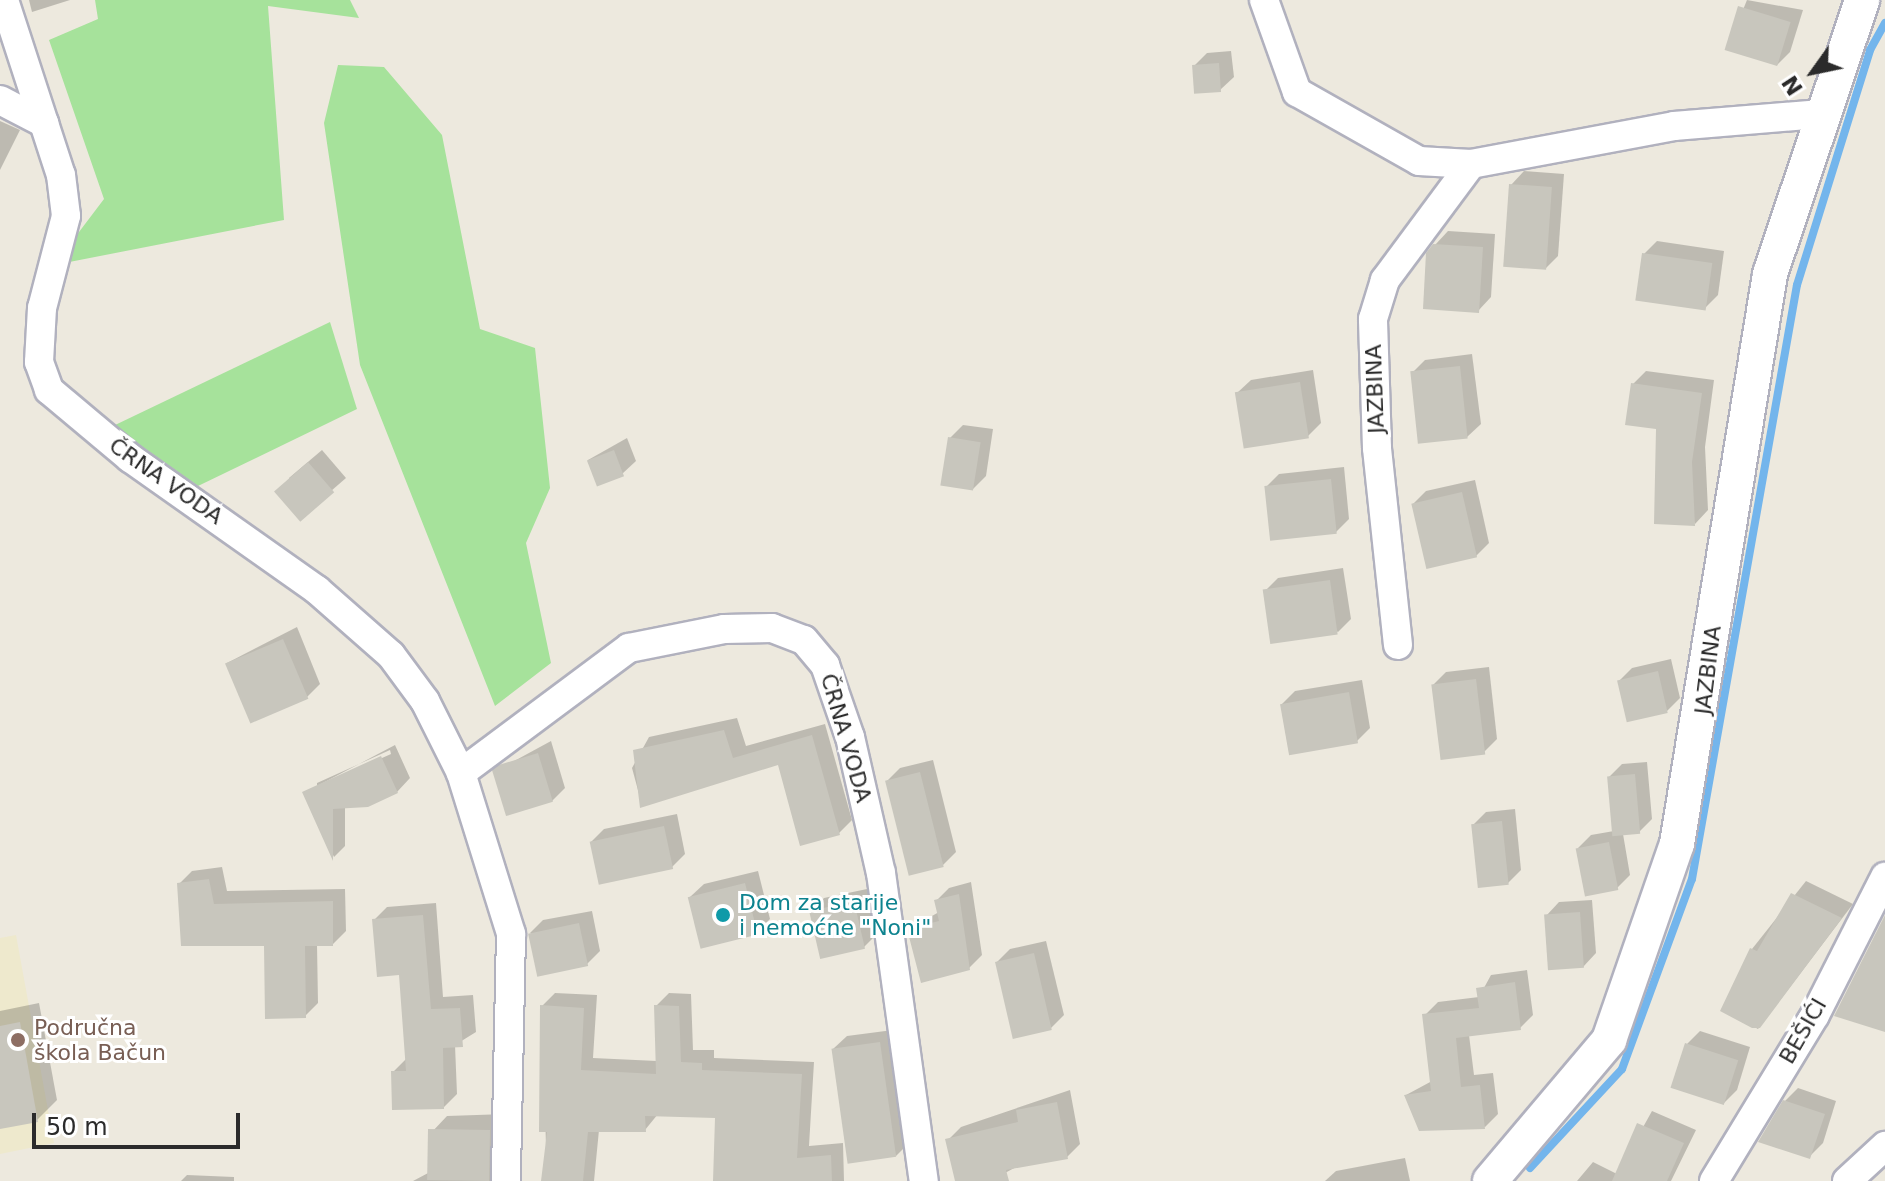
<!DOCTYPE html>
<meta charset="utf-8">
<style>
body{margin:0}
#map{position:relative;width:1885px;height:1181px;overflow:hidden;background:#ede9de;font-family:"DejaVu Sans",sans-serif}
div>[style]{position:absolute}
[style*='--x']{left:calc(var(--x)*1px);top:calc(var(--y)*1px);width:calc(var(--w)*1px);rotate:calc(var(--a)*1deg)}
.education>*{inset:0;background:#eee9cd}
.green>*{inset:0;background:#a6e29b}
.shadow>*{inset:0;background:#0003}
.stream>*{height:8px;margin:-4px;padding:0 4px;transform-origin:4px;border-radius:4px;background:#73b5ec}
.building>*{inset:0;background:#c8c6bd;transform-origin:0 0}
.roads{filter:drop-shadow(2px 0 #b1b1be) drop-shadow(-2px 0 #b1b1be) drop-shadow(0 2px #b1b1be) drop-shadow(0 -2px #b1b1be)}
.minor>*{height:28px;margin:-14px;padding:0 14px;transform-origin:14px;border-radius:14px;background:#fff}
.tertiary>*{height:34px;margin:-17px;padding:0 17px;transform-origin:17px;border-radius:17px;background:#fff}
.dots>*{width:22px;height:22px;translate:-50% -50%;box-sizing:border-box;border:4px solid #fff;border-radius:50%}
span{translate:-50% -50%;white-space:nowrap;text-align:center;line-height:1.15;-webkit-text-stroke:6px #fff;paint-order:stroke}
.street-label{font-size:22px;color:#2b2b2b}
.culture-label{font-size:22px;color:#0d838f}
.left{translate:0 -50%;text-align:left}
.education-label{font-size:22px;color:#785e54}
.north{position:absolute;left:1773px;top:32px;width:80px;height:80px;-webkit-text-stroke:6px #fff;paint-order:stroke;rotate:237deg;font-size:22px;font-weight:700;line-height:32px;text-align:center;color:#2b2b2b}
.north::after{content:'';display:block;margin:auto;width:28px;height:36px;background:#2b2b2b;clip-path:polygon(50% 0,100% 100%,50% 72%,0 100%)}
.scale{position:absolute;left:32px;top:1113px;width:208px;height:36px;box-sizing:border-box;border:4px solid #2b2b2b;border-top:0;padding-left:10px;font-size:24px;line-height:28px;white-space:nowrap;color:#2b2b2b;-webkit-text-stroke:6px #fff;paint-order:stroke}
</style>
<div id="map">
<div class="education">
<div style="clip-path:polygon(16px 935px,54px 1143px,0 1154px,0 938px)"></div>
</div>
<div class="green">
<div style="clip-path:polygon(95px 0,350px 0,359px 18px,268px 6px,284px 220px,54px 265px,104px 199px,49px 40px,98px 19px)"></div>
<div style="clip-path:polygon(338px 65px,384px 67px,442px 135px,480px 329px,535px 348px,550px 488px,526px 543px,551px 663px,495px 706px,360px 365px,324px 123px)"></div>
<div style="clip-path:polygon(330px 322px,357px 409px,198px 486px,113px 426px)"></div>
</div>
<div class="shadow">
<div style="clip-path:polygon(29px 0,70px 0,32px 12px)"></div>
<div style="clip-path:polygon(1747px 0,1803px 10px,1790px 52px,1777px 65px,1727px 49px)"></div>
<div style="clip-path:polygon(1231px 51px,1234px 77px,1220px 90px,1194px 66px,1207px 53px)"></div>
<div style="clip-path:polygon(0 121px,20px 130px,0 170px)"></div>
<div style="clip-path:polygon(1524px 171px,1564px 174px,1558px 256px,1545px 269px,1511px 185px)"></div>
<div style="clip-path:polygon(1448px 231px,1495px 234px,1491px 297px,1478px 311px,1435px 245px)"></div>
<div style="clip-path:polygon(1657px 241px,1724px 251px,1718px 295px,1705px 308px,1644px 254px)"></div>
<div style="clip-path:polygon(1472px 354px,1481px 424px,1467px 437px,1412px 373px,1425px 360px)"></div>
<div style="clip-path:polygon(1313px 370px,1321px 423px,1308px 436px,1237px 393px,1251px 380px)"></div>
<div style="clip-path:polygon(1646px 371px,1714px 380px,1705px 447px,1708px 510px,1695px 524px,1658px 428px,1633px 384px)"></div>
<div style="clip-path:polygon(963px 425px,993px 429px,986px 476px,973px 489px,950px 438px)"></div>
<div style="clip-path:polygon(627px 438px,636px 461px,622px 474px,588px 460px)"></div>
<div style="clip-path:polygon(322px 450px,346px 478px,300px 518px,289px 478px)"></div>
<div style="clip-path:polygon(1344px 467px,1349px 519px,1336px 532px,1266px 487px,1279px 474px)"></div>
<div style="clip-path:polygon(1475px 480px,1489px 543px,1476px 556px,1413px 504px,1426px 491px)"></div>
<div style="clip-path:polygon(1343px 568px,1351px 619px,1338px 632px,1265px 591px,1278px 578px)"></div>
<div style="clip-path:polygon(297px 627px,320px 684px,307px 697px,227px 663px)"></div>
<div style="clip-path:polygon(1671px 659px,1680px 698px,1667px 711px,1619px 681px,1632px 668px)"></div>
<div style="clip-path:polygon(1489px 667px,1497px 739px,1484px 752px,1433px 685px,1446px 672px)"></div>
<div style="clip-path:polygon(1362px 680px,1370px 728px,1357px 741px,1282px 704px,1295px 691px)"></div>
<div style="clip-path:polygon(737px 718px,746px 746px,825px 724px,852px 820px,839px 833px,801px 843px,780px 763px,642px 805px,632px 768px,649px 737px)"></div>
<div style="clip-path:polygon(551px 741px,565px 788px,552px 801px,494px 772px)"></div>
<div style="clip-path:polygon(evenodd,395px 745px,410px 778px,397px 792px,345px 806px,345px 846px,334px 857px,304px 793px,395px 745px,390px 750px,391px 754px,317px 787px,317px 783px,390px 750px)"></div>
<div style="clip-path:polygon(933px 760px,956px 852px,943px 865px,887px 781px,900px 768px)"></div>
<div style="clip-path:polygon(1647px 762px,1652px 819px,1639px 832px,1623px 834px,1630px 875px,1617px 888px,1578px 848px,1591px 835px,1614px 831px,1609px 777px,1622px 764px)"></div>
<div style="clip-path:polygon(1515px 809px,1521px 870px,1508px 883px,1473px 825px,1486px 812px)"></div>
<div style="clip-path:polygon(677px 814px,685px 854px,672px 867px,591px 842px,604px 829px)"></div>
<div style="clip-path:polygon(222px 867px,227px 891px,345px 889px,346px 931px,333px 944px,317px 944px,318px 1003px,305px 1016px,266px 944px,179px 884px,192px 871px)"></div>
<div style="clip-path:polygon(758px 871px,770px 919px,757px 932px,690px 897px,704px 884px)"></div>
<div style="clip-path:polygon(1806px 881px,1853px 904px,1758px 1029px,1722px 1010px,1752px 949px)"></div>
<div style="clip-path:polygon(971px 882px,982px 955px,969px 968px,909px 929px,939px 912px,936px 901px,949px 888px)"></div>
<div style="clip-path:polygon(867px 889px,877px 934px,864px 947px,811px 911px,824px 898px)"></div>
<div style="clip-path:polygon(1592px 900px,1596px 953px,1583px 967px,1546px 916px,1559px 902px)"></div>
<div style="clip-path:polygon(436px 903px,443px 997px,473px 995px,476px 1032px,455px 1045px,457px 1094px,444px 1107px,393px 1072px,407px 1058px,401px 973px,374px 920px,387px 907px)"></div>
<div style="clip-path:polygon(592px 911px,600px 951px,587px 964px,530px 933px,543px 920px)"></div>
<div style="clip-path:polygon(1046px 941px,1064px 1015px,1051px 1028px,997px 962px,1010px 949px)"></div>
<div style="clip-path:polygon(1527px 970px,1533px 1015px,1520px 1028px,1469px 1035px,1474px 1075px,1493px 1073px,1498px 1114px,1485px 1127px,1406px 1095px,1432px 1081px,1425px 1015px,1438px 1002px,1479px 997px,1491px 975px)"></div>
<div style="clip-path:polygon(555px 993px,597px 995px,593px 1058px,657px 1061px,656px 1006px,669px 993px,691px 994px,693px 1050px,714px 1050px,714px 1058px,814px 1062px,809px 1146px,843px 1143px,844px 1181px,715px 1181px,717px 1116px,658px 1114px,645px 1130px,599px 1130px,594px 1181px,547px 1181px,542px 1006px)"></div>
<div style="clip-path:polygon(39px 1003px,57px 1100px,37px 1120px,0 1127px,0 1011px)"></div>
<div style="clip-path:polygon(893px 1030px,910px 1142px,896px 1156px,833px 1049px,847px 1036px)"></div>
<div style="clip-path:polygon(1700px 1031px,1750px 1047px,1737px 1090px,1724px 1103px,1687px 1044px)"></div>
<div style="clip-path:polygon(1798px 1088px,1836px 1101px,1823px 1143px,1810px 1156px,1785px 1101px)"></div>
<div style="clip-path:polygon(1070px 1090px,1080px 1144px,1067px 1157px,1018px 1166px,990px 1181px,957px 1181px,948px 1140px,961px 1127px)"></div>
<div style="clip-path:polygon(1652px 1111px,1696px 1130px,1671px 1181px,1577px 1181px,1593px 1162px,1617px 1174px)"></div>
<div style="clip-path:polygon(506px 1114px,508px 1181px,413px 1181px,430px 1172px,430px 1134px,447px 1116px)"></div>
<div style="clip-path:polygon(1405px 1158px,1410px 1181px,1325px 1181px,1336px 1171px)"></div>
<div style="clip-path:polygon(187px 1175px,234px 1177px,234px 1181px,181px 1181px)"></div>
</div>
<div class="stream">
<div style="--x:1530;--y:1168;--w:135;--a:-47.1"></div>
<div style="--x:1622;--y:1069;--w:202;--a:-69.8"></div>
<div style="--x:1692;--y:879;--w:603;--a:-79.98"></div>
<div style="--x:1797;--y:285;--w:246;--a:-72.7"></div>
<div style="--x:1870;--y:50;--w:31;--a:-61"></div>
</div>
<div class="building">
<div style="left:1738px;top:6px;width:55px;height:46px;rotate:17deg"></div>
<div style="left:1219px;top:63px;width:29px;height:27px;rotate:86deg"></div>
<div style="left:1509px;top:184px;width:43px;height:83px;rotate:4deg"></div>
<div style="clip-path:polygon(1433px 244px,1483px 247px,1479px 313px,1423px 309px,1426px 253px)"></div>
<div style="left:1642px;top:253px;width:71px;height:48px;rotate:8deg"></div>
<div style="left:1460px;top:366px;width:73px;height:50px;rotate:84deg"></div>
<div style="left:1300px;top:382px;width:57px;height:66px;rotate:81deg"></div>
<div style="clip-path:polygon(1631px 383px,1702px 393px,1692px 462px,1695px 526px,1654px 524px,1656px 429px,1625px 425px)"></div>
<div style="left:948px;top:437px;width:33px;height:49px;rotate:9deg"></div>
<div style="left:614px;top:450px;width:28px;height:29px;rotate:69deg"></div>
<div style="left:308px;top:462px;width:40px;height:45px;rotate:49deg"></div>
<div style="left:1331px;top:479px;width:55px;height:67px;rotate:84deg"></div>
<div style="left:1462px;top:492px;width:67px;height:52px;rotate:77deg"></div>
<div style="left:1330px;top:580px;width:55px;height:68px;rotate:82deg"></div>
<div style="left:283px;top:639px;width:65px;height:63px;rotate:67deg"></div>
<div style="left:1658px;top:671px;width:43px;height:42px;rotate:77deg"></div>
<div style="left:1476px;top:679px;width:76px;height:45px;rotate:83deg"></div>
<div style="left:1349px;top:692px;width:52px;height:70px;rotate:80deg"></div>
<div style="clip-path:polygon(724px 730px,733px 758px,812px 735px,840px 835px,800px 846px,778px 765px,640px 808px,633px 750px)"></div>
<div style="left:538px;top:753px;width:51px;height:49px;rotate:73deg"></div>
<div style="clip-path:polygon(381px 756px,398px 793px,368px 807px,333px 809px,333px 861px,302px 792px)"></div>
<div style="left:920px;top:772px;width:98px;height:36px;rotate:76deg"></div>
<div style="left:1635px;top:774px;width:60px;height:28px;rotate:85deg"></div>
<div style="left:1502px;top:821px;width:64px;height:31px;rotate:84deg"></div>
<div style="left:664px;top:826px;width:44px;height:76px;rotate:78deg"></div>
<div style="left:1609px;top:842px;width:49px;height:34px;rotate:79deg"></div>
<div style="clip-path:polygon(209px 879px,214px 904px,333px 901px,333px 946px,305px 946px,306px 1018px,265px 1019px,264px 946px,181px 946px,177px 883px)"></div>
<div style="left:745px;top:883px;width:53px;height:59px;rotate:76deg"></div>
<div style="clip-path:polygon(1791px 893px,1842px 918px,1760px 1028px,1752px 1028px,1720px 1011px,1750px 948px,1757px 951px)"></div>
<div style="clip-path:polygon(959px 894px,970px 970px,921px 983px,907px 929px,939px 921px,934px 900px)"></div>
<div style="left:854px;top:901px;width:49px;height:46px;rotate:77deg"></div>
<div style="left:1580px;top:912px;width:56px;height:36px;rotate:86deg"></div>
<div style="clip-path:polygon(423px 915px,431px 1009px,460px 1008px,463px 1047px,443px 1048px,444px 1109px,392px 1110px,391px 1071px,406px 1071px,399px 975px,377px 977px,372px 919px)"></div>
<div style="clip-path:polygon(1885px 915px,1885px 1032px,1834px 1016px)"></div>
<div style="left:579px;top:923px;width:44px;height:52px;rotate:78deg"></div>
<div style="left:1034px;top:953px;width:79px;height:40px;rotate:77deg"></div>
<div style="clip-path:polygon(1515px 982px,1521px 1030px,1456px 1038px,1461px 1087px,1480px 1085px,1485px 1129px,1419px 1131px,1404px 1095px,1431px 1091px,1422px 1014px,1479px 1008px,1476px 988px)"></div>
<div style="clip-path:polygon(540px 1005px,584px 1008px,581px 1070px,656px 1074px,654px 1005px,679px 1006px,681px 1062px,702px 1063px,702px 1070px,802px 1074px,797px 1158px,831px 1155px,832px 1181px,713px 1181px,715px 1118px,645px 1116px,646px 1132px,588px 1132px,583px 1181px,541px 1181px,547px 1132px,539px 1132px)"></div>
<div style="clip-path:polygon(20px 1022px,38px 1122px,0 1129px,0 1026px)"></div>
<div style="left:880px;top:1042px;width:116px;height:49px;rotate:82deg"></div>
<div style="left:1685px;top:1043px;width:56px;height:47px;rotate:18deg"></div>
<div style="clip-path:polygon(1783px 1100px,1825px 1114px,1810px 1159px,1758px 1142px)"></div>
<div style="clip-path:polygon(1057px 1102px,1068px 1159px,1006px 1170px,1009px 1181px,955px 1181px,945px 1139px,1018px 1122px,1016px 1110px)"></div>
<div style="clip-path:polygon(1637px 1123px,1684px 1143px,1667px 1181px,1612px 1181px)"></div>
<div style="left:490px;top:1130px;width:51px;height:62px;rotate:91deg"></div>
</div>
<div class="roads">
<div class="minor">
<div style="--x:4;--y:0;--w:184;--a:72"></div>
<div style="--x:61;--y:175;--w:41;--a:83"></div>
<div style="--x:66;--y:216;--w:95;--a:104.6"></div>
<div style="--x:42;--y:308;--w:54;--a:93.2"></div>
<div style="--x:39;--y:362;--w:30;--a:70"></div>
<div style="--x:49;--y:390;--w:106;--a:40"></div>
<div style="--x:130;--y:458;--w:229;--a:35.2"></div>
<div style="--x:317;--y:590;--w:98;--a:41.3"></div>
<div style="--x:391;--y:655;--w:57;--a:53.5"></div>
<div style="--x:425;--y:701;--w:80;--a:63.4"></div>
<div style="--x:461;--y:773;--w:169;--a:72.7"></div>
<div style="--x:511;--y:934;--w:247;--a:91.2"></div>
<div style="--x:1264;--y:0;--w:98;--a:70.3"></div>
<div style="--x:1297;--y:92;--w:140;--a:29.5"></div>
<div style="--x:1419;--y:161;--w:52;--a:3.3"></div>
<div style="--x:1471;--y:164;--w:207;--a:-10.6"></div>
<div style="--x:1674;--y:126;--w:145;--a:-4.7"></div>
<div style="--x:0;--y:100;--w:50;--a:27.6"></div>
<div style="--x:1398;--y:645;--w:198;--a:-96.1"></div>
<div style="--x:1377;--y:448;--w:129;--a:-91.8"></div>
<div style="--x:1373;--y:319;--w:41;--a:-72.9"></div>
<div style="--x:1385;--y:280;--w:144;--a:-53.4"></div>
<div style="--x:461;--y:773;--w:209;--a:-36.7"></div>
<div style="--x:629;--y:648;--w:97;--a:-11.3"></div>
<div style="--x:724;--y:629;--w:48;--a:-1.2"></div>
<div style="--x:772;--y:628;--w:34;--a:21"></div>
<div style="--x:804;--y:640;--w:33;--a:50"></div>
<div style="--x:825;--y:665;--w:76;--a:70.9"></div>
<div style="--x:850;--y:737;--w:139;--a:77.2"></div>
<div style="--x:881;--y:873;--w:311;--a:82.1"></div>
<div style="--x:1714;--y:1181;--w:194;--a:-58.7"></div>
<div style="--x:1815;--y:1015;--w:155;--a:-63.1"></div>
<div style="--x:1847;--y:1181;--w:52;--a:-42.6"></div>
</div>
<div class="tertiary">
<div style="--x:1490;--y:1181;--w:185;--a:-49.8"></div>
<div style="--x:1609;--y:1040;--w:207;--a:-70.9"></div>
<div style="--x:1677;--y:844;--w:578;--a:-80.73"></div>
<div style="--x:1770;--y:274;--w:289;--a:-71.4"></div>
</div>
</div>
<div class="dots">
<div style="left:723px;top:915px;background:#0f9aa8"></div>
<div style="left:18px;top:1040px;background:#8d6e63"></div>
</div>
<div class="street-label">
<span style="left:1375px;top:389px;rotate:-92deg">JAZBINA</span>
<span style="left:166px;top:481px;rotate:35deg">ČRNA VODA</span>
<span style="left:1708px;top:670px;rotate:-83deg">JAZBINA</span>
<span style="left:846px;top:738px;rotate:74deg">ČRNA VODA</span>
<span style="left:1803px;top:1031px;rotate:-60deg">BEŠIĆI</span>
</div>
<div class="culture-label">
<span class="left" style="left:739px;top:915px">Dom za starije<br>i nemoćne "Noni"</span>
</div>
<div class="education-label">
<span class="left" style="left:34px;top:1040px">Područna<br>škola Bačun</span>
</div>
<div class="north">N</div>
<div class="scale">50 m</div>
</div>
